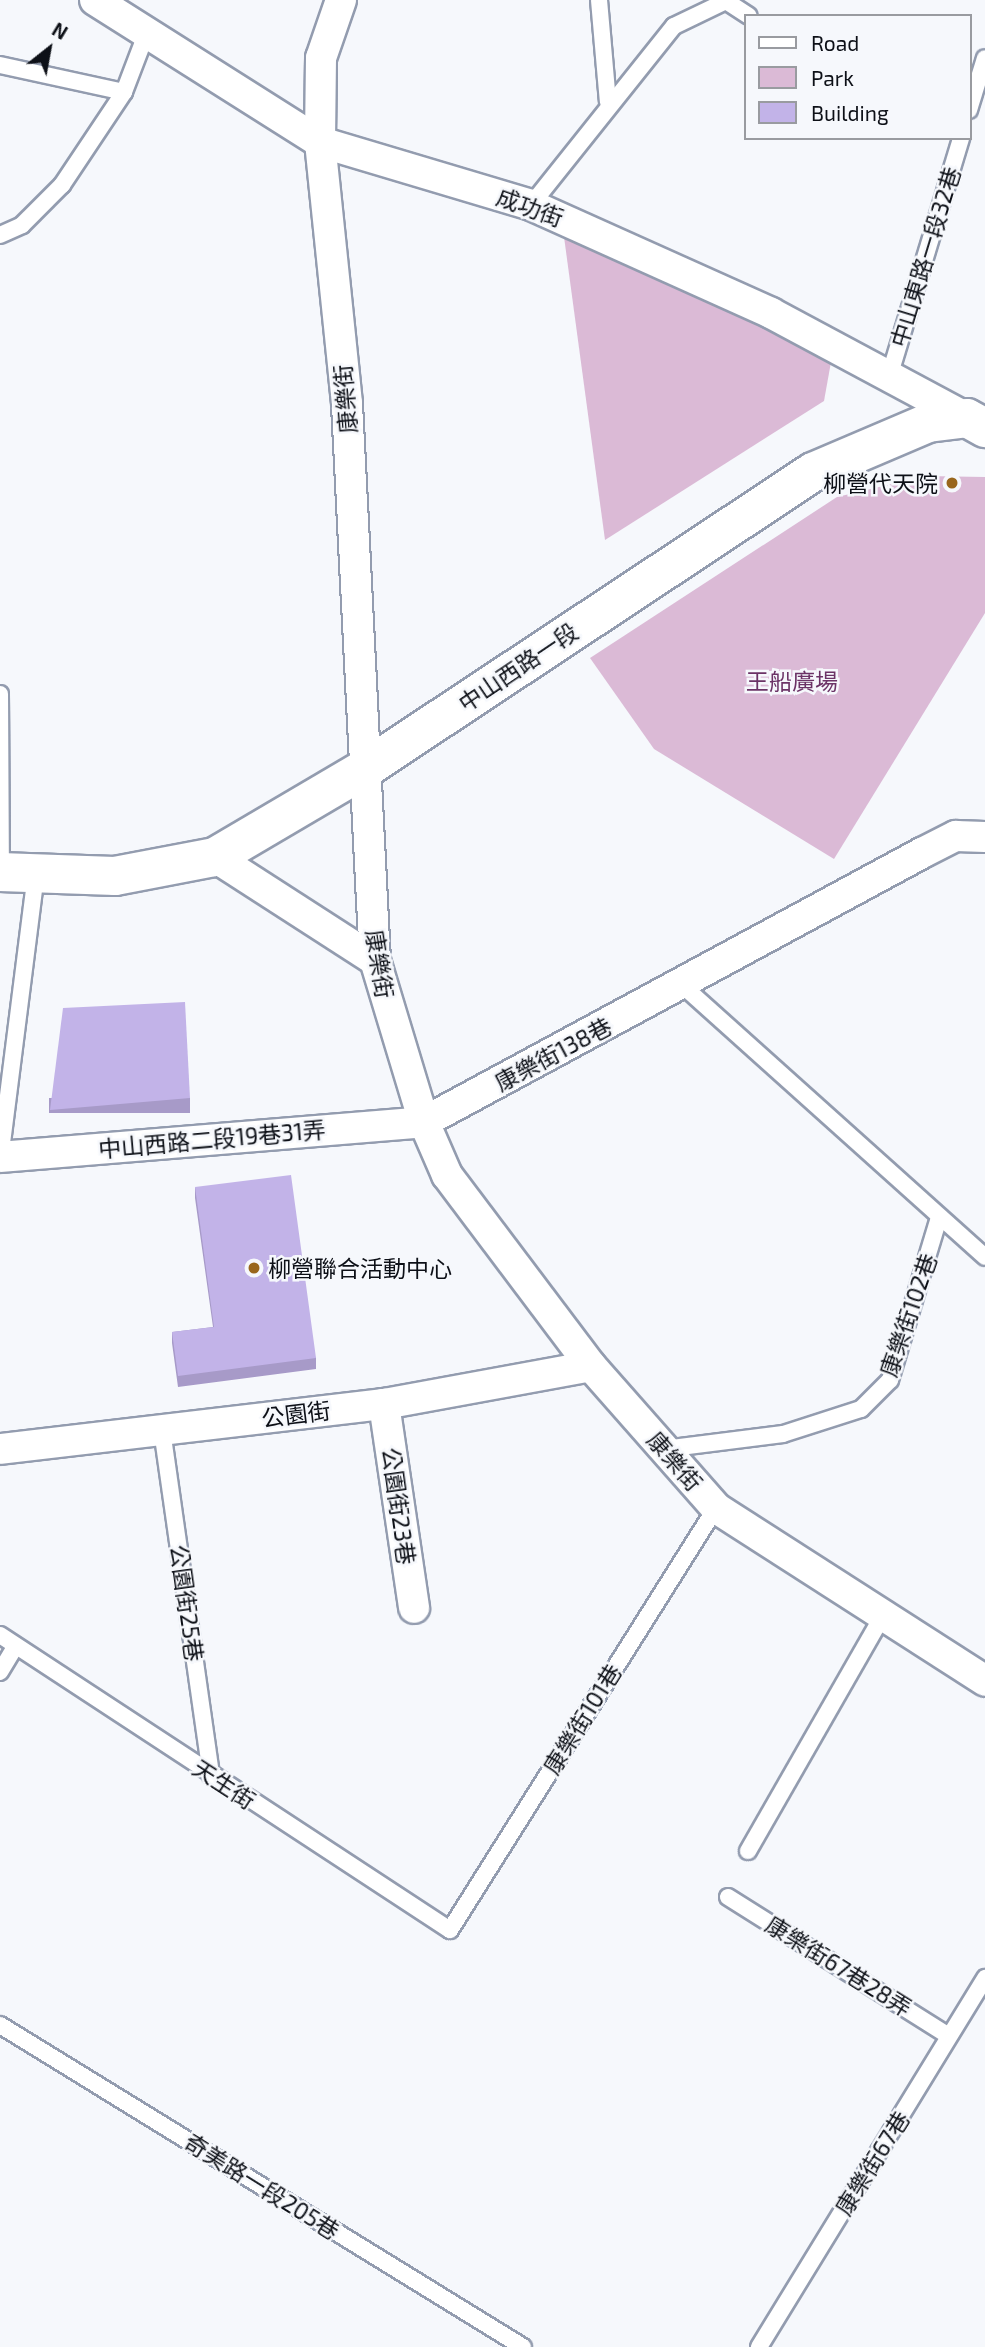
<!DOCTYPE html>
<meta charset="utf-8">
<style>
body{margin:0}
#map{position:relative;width:985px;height:2347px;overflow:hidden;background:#f6f8fc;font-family:"Exo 2","Noto Sans TC",sans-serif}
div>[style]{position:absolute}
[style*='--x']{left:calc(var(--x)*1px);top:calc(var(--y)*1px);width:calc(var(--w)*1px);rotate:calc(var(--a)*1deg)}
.green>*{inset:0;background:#dbbad6}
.roads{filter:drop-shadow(2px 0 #939caf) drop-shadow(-2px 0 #939caf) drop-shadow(0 2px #939caf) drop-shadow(0 -2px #939caf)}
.service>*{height:16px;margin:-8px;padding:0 8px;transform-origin:8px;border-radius:8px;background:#fff}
.minor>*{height:30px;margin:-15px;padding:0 15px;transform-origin:15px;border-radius:15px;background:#fff}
.tertiary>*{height:38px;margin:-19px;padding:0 19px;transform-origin:19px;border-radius:19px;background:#fff}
.wall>*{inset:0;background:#a79ac8;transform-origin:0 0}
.building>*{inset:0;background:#c2b3e8}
.dots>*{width:19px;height:19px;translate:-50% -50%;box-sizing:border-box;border:4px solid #f6f8fc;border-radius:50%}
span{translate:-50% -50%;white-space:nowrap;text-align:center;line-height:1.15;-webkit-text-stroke:5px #f6f8fc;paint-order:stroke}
.street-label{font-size:23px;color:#0d1017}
.poi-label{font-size:23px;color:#0d1017}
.right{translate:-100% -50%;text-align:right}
.left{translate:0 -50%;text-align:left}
.park-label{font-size:23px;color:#6b3366}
.legend{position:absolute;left:744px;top:14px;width:228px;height:126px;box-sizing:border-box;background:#f6f8fc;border:2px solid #999ba0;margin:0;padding:9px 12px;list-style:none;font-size:21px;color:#0d1017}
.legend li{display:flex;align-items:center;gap:14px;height:35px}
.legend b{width:35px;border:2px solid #999ba0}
.north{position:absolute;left:14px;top:14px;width:70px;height:70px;-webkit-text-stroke:5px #f6f8fc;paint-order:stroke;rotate:31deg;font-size:19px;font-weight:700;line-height:28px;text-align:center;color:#0d1017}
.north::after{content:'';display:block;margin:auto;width:24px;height:32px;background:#0d1017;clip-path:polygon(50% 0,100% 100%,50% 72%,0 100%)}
</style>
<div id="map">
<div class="green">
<div style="clip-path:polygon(562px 222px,831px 362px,824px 401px,605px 540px)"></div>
<div style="clip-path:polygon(925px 476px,985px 477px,985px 613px,834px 859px,654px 749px,590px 658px,837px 497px)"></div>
</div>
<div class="roads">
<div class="service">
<div style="--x:599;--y:0;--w:102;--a:85"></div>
<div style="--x:726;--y:1;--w:27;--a:33"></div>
<div style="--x:0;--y:65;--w:127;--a:12.3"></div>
<div style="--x:124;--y:92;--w:59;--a:-69.1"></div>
<div style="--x:969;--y:110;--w:54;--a:-72.9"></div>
<div style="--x:531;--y:205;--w:229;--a:-51.4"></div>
<div style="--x:674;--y:26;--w:58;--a:-25.7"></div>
<div style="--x:0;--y:235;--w:24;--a:-24"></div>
<div style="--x:22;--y:225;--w:57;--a:-45"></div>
<div style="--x:62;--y:185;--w:112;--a:-56.3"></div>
<div style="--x:889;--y:377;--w:250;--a:-73.2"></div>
<div style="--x:0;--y:694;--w:179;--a:89.7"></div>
<div style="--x:682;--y:985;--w:407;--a:41.9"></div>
<div style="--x:0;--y:1159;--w:285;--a:-82.8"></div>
<div style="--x:162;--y:1430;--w:349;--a:81.9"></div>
<div style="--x:664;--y:1449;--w:120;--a:-7.2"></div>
<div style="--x:783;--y:1434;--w:82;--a:-17.8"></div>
<div style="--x:861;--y:1409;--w:41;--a:-45"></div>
<div style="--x:890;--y:1380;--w:166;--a:-73.2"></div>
<div style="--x:0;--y:1635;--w:538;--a:33.25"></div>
<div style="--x:450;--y:1930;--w:499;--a:-57.8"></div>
<div style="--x:0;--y:1672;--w:27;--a:-59"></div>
<div style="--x:748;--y:1851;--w:270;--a:-60.2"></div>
<div style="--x:728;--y:1897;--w:261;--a:32.2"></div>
<div style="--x:0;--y:2025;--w:614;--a:31.62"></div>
<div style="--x:759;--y:2347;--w:433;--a:-58.5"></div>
</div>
<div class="minor">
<div style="--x:95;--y:0;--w:266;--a:32.3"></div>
<div style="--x:320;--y:142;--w:220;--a:16.6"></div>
<div style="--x:531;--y:205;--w:263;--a:24.2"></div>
<div style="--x:771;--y:313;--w:222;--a:28.2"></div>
<div style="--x:341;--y:0;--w:61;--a:109"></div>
<div style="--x:321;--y:58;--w:84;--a:90.7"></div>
<div style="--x:320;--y:142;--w:263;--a:84.1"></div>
<div style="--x:347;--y:404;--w:557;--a:87.12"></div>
<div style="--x:375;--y:960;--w:169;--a:73.2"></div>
<div style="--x:424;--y:1122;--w:58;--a:66.5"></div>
<div style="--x:447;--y:1175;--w:239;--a:53"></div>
<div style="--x:591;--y:1366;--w:189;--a:48.6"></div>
<div style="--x:716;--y:1508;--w:320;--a:32.7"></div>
<div style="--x:215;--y:857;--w:190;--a:32.8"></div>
<div style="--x:0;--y:1157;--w:425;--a:-4.7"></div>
<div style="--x:424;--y:1122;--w:566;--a:-28.38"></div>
<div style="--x:922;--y:853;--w:38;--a:-27"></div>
<div style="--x:956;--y:836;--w:29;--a:2"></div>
<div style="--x:384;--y:1404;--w:206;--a:81.6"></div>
<div style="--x:0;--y:1449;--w:387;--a:-6.7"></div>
<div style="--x:384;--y:1404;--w:210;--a:-10.4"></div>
</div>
<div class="tertiary">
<div style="--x:0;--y:872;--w:115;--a:2"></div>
<div style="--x:115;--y:876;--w:102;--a:-10.8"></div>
<div style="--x:215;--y:857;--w:175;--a:-30.5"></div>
<div style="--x:366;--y:768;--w:536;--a:-33.51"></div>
<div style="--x:813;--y:472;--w:125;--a:-23.1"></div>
<div style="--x:928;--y:423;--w:39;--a:-7"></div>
<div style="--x:967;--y:418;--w:21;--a:29"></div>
</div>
</div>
<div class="wall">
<div style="left:190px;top:1098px;width:15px;height:141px;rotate:90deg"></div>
<div style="clip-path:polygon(195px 1187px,316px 1358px,316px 1369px,178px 1387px,172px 1343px,172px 1332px,213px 1327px,195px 1198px)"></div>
</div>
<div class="building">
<div style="clip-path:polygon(185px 1002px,190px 1098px,50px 1110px,63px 1008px)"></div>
<div style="clip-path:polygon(291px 1175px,316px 1358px,178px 1376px,172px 1332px,214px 1327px,195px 1187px)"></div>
</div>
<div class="dots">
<div style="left:952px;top:483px;background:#99661c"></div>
<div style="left:254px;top:1268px;background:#99661c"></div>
</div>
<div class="street-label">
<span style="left:530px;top:207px;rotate:20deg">成功街</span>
<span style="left:925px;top:257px;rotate:-73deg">中山東路一段32巷</span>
<span style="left:345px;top:399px;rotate:-95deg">康樂街</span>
<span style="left:518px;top:667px;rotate:-34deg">中山西路一段</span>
<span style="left:380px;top:964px;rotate:81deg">康樂街</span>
<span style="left:553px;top:1054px;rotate:-28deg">康樂街138巷</span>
<span style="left:212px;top:1139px;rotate:-5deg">中山西路二段19巷31弄</span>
<span style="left:908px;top:1315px;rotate:-71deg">康樂街102巷</span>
<span style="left:296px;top:1414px;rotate:-7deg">公園街</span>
<span style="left:675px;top:1461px;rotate:49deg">康樂街</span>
<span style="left:399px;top:1506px;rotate:82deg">公園街23巷</span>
<span style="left:187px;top:1603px;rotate:82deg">公園街25巷</span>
<span style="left:582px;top:1719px;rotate:-58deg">康樂街101巷</span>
<span style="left:224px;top:1784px;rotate:33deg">天生街</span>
<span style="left:839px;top:1966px;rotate:32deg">康樂街67巷28弄</span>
<span style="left:872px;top:2163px;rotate:-58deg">康樂街67巷</span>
<span style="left:262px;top:2186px;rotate:32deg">奇美路一段205巷</span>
</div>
<div class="poi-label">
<span class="right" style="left:938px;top:483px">柳營代天院</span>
<span class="left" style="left:268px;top:1268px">柳營聯合活動中心</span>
</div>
<div class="park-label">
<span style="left:792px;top:681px">王船廣場</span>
</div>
<ul class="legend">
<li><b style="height:9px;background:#fff"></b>Road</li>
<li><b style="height:19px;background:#dbbad6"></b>Park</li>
<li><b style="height:19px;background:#c2b3e8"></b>Building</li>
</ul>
<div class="north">N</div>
</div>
